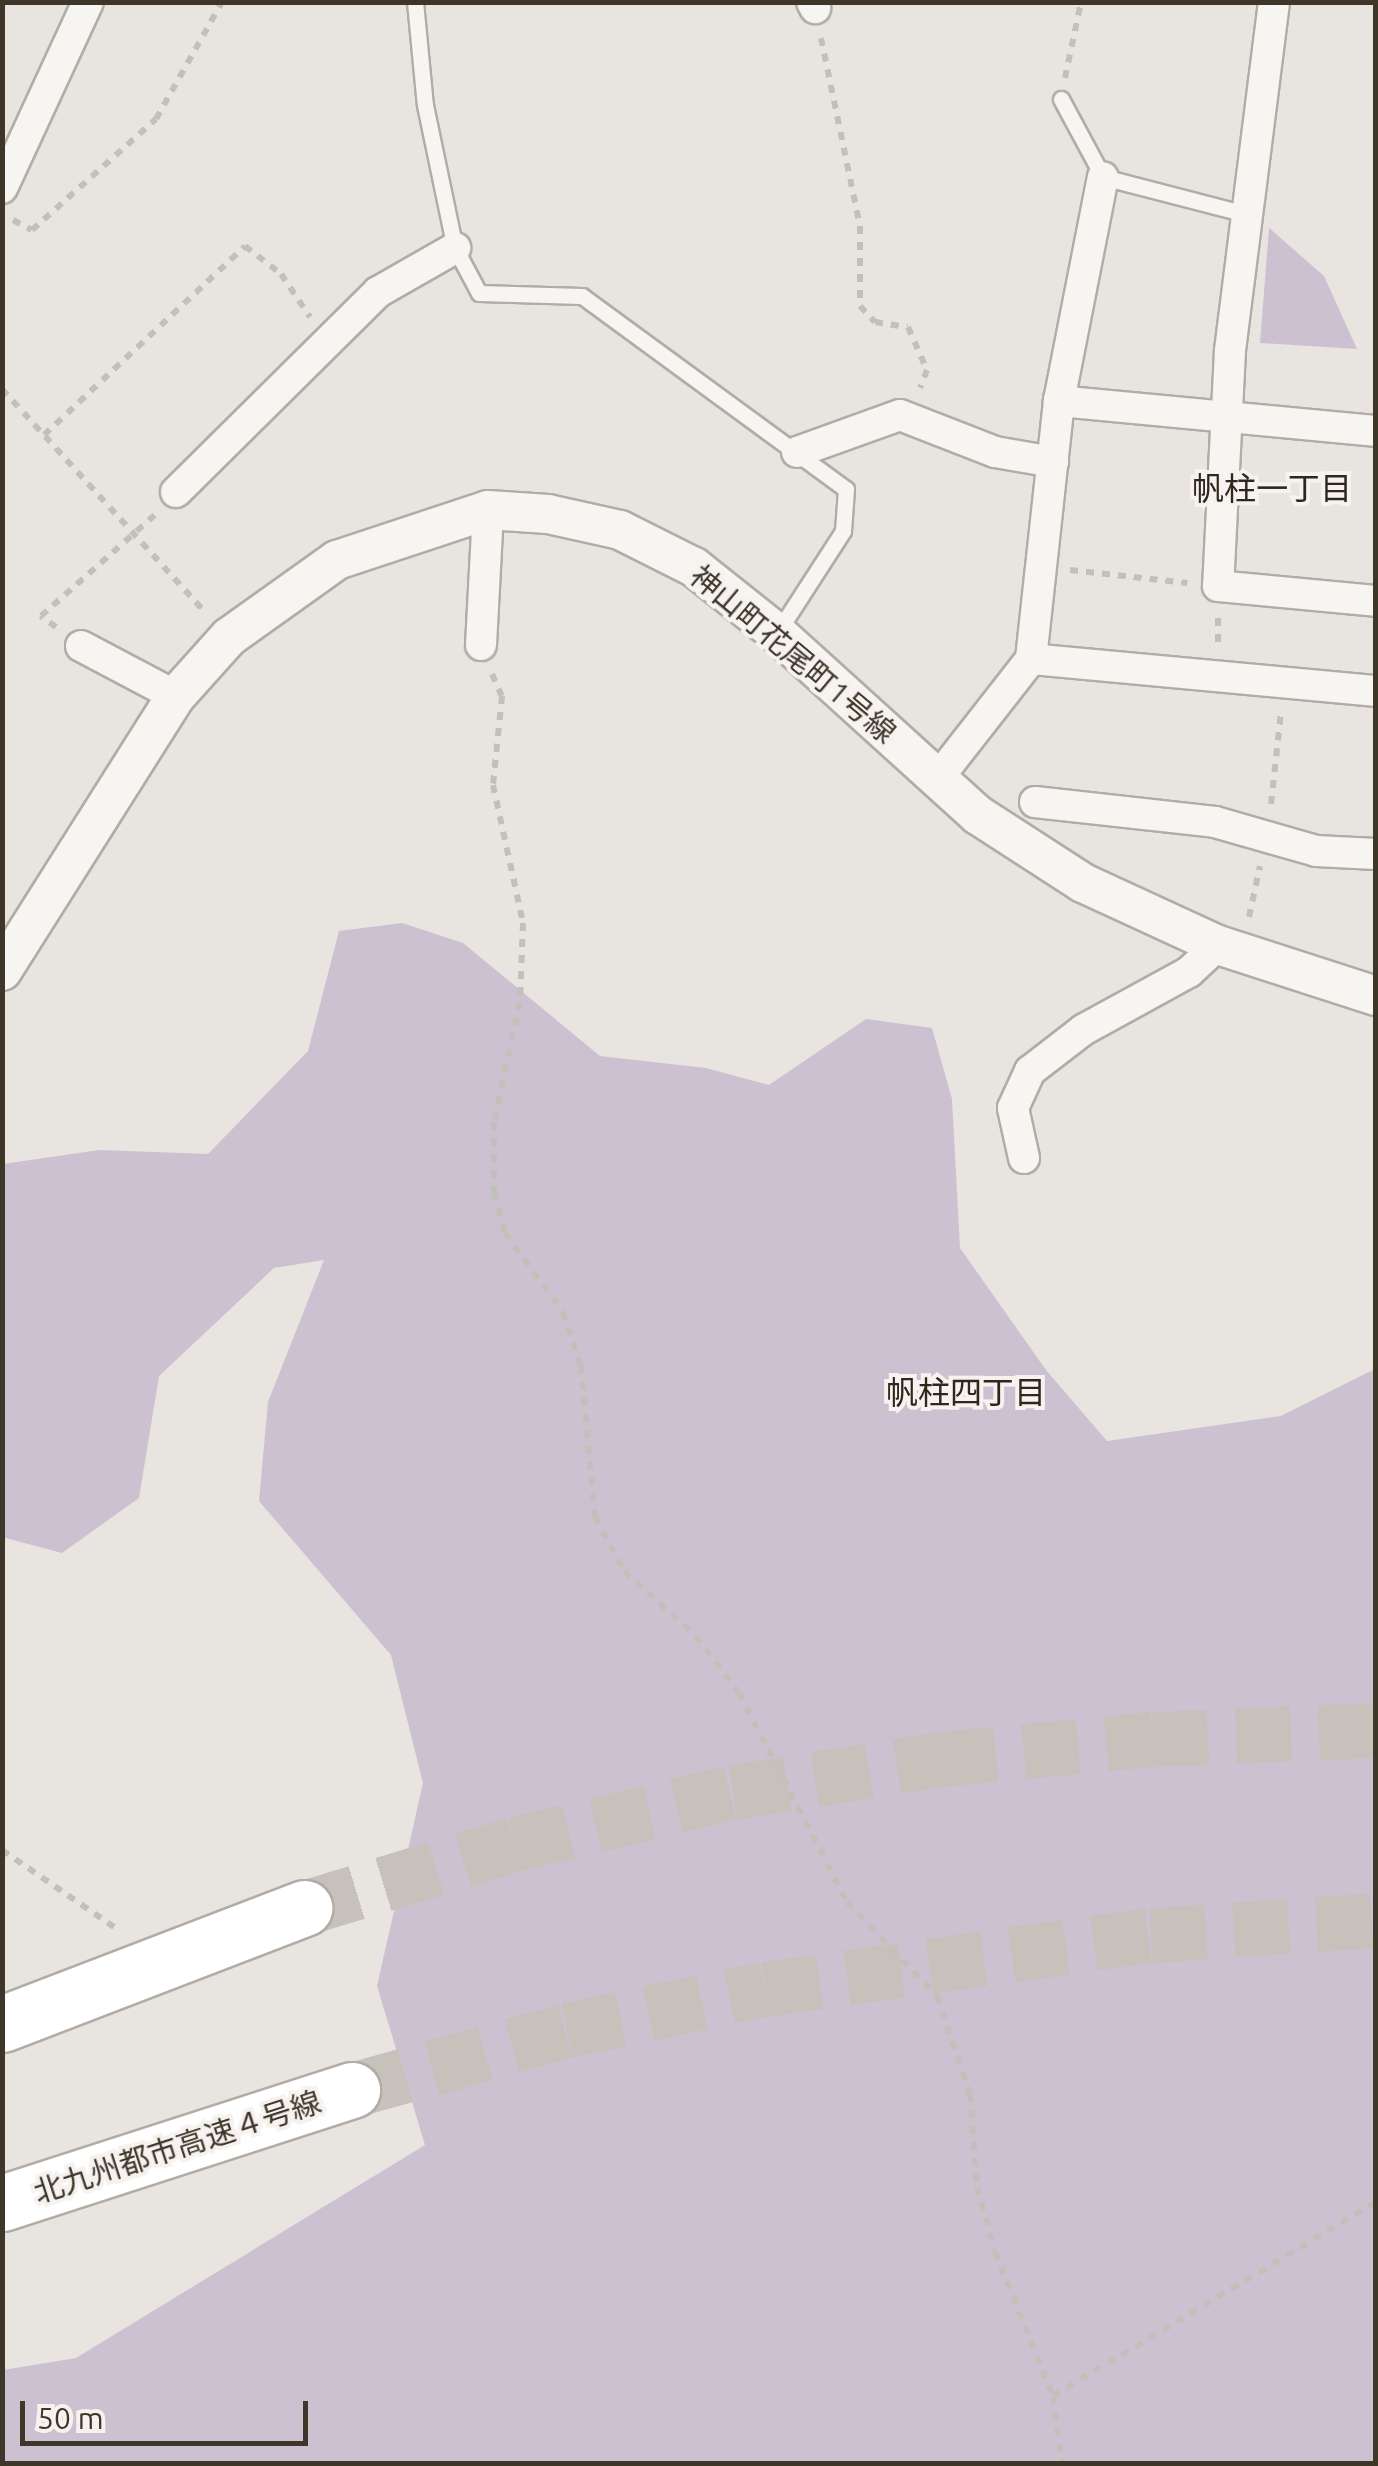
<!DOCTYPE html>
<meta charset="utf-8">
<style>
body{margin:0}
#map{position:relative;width:1378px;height:2466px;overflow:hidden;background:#e8e4df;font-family:Ubuntu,"Noto Sans JP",sans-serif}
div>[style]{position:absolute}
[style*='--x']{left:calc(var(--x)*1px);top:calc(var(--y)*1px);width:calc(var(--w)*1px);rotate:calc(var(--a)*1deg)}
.green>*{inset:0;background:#ccc1d1}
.motorway-tunnel>*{height:55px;margin-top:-27.5px;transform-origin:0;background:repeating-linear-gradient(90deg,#c6c1bb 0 55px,transparent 0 83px)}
.path>*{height:6px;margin-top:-3px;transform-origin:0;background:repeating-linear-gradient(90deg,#c2c0ba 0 8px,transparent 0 16px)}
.roads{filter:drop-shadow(2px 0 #b2aca5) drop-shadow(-2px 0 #b2aca5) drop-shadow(0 2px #b2aca5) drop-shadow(0 -2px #b2aca5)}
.service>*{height:15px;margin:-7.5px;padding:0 7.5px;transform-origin:7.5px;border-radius:7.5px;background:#f6f5f2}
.minor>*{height:30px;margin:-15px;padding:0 15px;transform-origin:15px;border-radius:15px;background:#f6f5f2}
.tertiary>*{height:38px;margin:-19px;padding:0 19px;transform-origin:19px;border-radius:19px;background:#f6f5f2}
.motorway>*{height:55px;margin:-27.5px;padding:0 27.5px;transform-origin:27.5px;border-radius:27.5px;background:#fff}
span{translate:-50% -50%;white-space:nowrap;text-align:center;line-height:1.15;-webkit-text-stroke:8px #f5f2ef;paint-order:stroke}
.street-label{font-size:30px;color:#3e3629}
.neighbourhood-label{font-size:32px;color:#2f271b}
.frame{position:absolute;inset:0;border:5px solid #3e3629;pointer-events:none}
.scale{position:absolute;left:20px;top:2401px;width:288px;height:45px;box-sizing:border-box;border:5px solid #3e3629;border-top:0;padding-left:12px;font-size:30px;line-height:35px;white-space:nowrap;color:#3e3629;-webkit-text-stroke:8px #f5f2ef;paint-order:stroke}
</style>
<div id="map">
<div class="green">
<div style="clip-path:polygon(1269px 228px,1324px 276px,1357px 349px,1260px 343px)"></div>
<div style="clip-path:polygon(402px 923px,463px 943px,600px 1056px,706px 1068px,769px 1085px,866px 1019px,932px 1028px,952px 1099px,960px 1248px,1046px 1370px,1107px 1441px,1281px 1416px,1375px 1369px,1375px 2463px,3px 2463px,3px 2370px,76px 2358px,425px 2145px,377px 1986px,423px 1783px,391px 1655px,259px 1501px,268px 1402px,324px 1260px,274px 1268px,159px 1376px,139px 1498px,62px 1553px,2px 1537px,3px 1164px,99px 1150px,208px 1154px,308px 1051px,339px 931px)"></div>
</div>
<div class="motorway-tunnel">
<div style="--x:304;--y:1908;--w:220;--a:-16.9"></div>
<div style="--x:515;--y:1844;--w:224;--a:-13.4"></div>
<div style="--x:733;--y:1792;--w:211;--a:-9"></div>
<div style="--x:941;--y:1759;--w:213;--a:-5.4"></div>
<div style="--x:1153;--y:1739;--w:223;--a:-2.3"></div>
<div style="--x:352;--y:2090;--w:223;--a:-15.6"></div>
<div style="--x:567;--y:2030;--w:202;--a:-11.7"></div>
<div style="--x:765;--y:1989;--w:390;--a:-8"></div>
<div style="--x:1151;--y:1935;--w:225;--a:-3.8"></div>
</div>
<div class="path">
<div style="--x:821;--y:38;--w:192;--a:78.3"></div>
<div style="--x:860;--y:226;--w:80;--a:90"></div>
<div style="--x:860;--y:306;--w:22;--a:47"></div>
<div style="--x:875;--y:322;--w:33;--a:9"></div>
<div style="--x:908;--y:327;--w:47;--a:66.2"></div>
<div style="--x:927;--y:370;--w:19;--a:111"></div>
<div style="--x:1065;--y:78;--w:78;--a:-78.1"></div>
<div style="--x:13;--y:220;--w:21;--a:28"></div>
<div style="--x:32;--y:230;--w:166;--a:-41.8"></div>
<div style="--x:156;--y:119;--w:134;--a:-60.6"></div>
<div style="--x:2;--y:389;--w:300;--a:47.7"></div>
<div style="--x:44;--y:435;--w:276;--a:-43.2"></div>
<div style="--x:245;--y:246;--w:46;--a:37.9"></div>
<div style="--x:281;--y:274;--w:52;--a:56"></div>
<div style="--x:1070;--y:570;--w:118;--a:6.3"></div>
<div style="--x:1218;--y:618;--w:27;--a:90"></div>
<div style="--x:56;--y:627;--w:19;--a:-144"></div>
<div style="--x:41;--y:616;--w:154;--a:-41.6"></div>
<div style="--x:492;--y:674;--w:24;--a:66"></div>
<div style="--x:502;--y:696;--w:89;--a:95.8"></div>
<div style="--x:493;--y:785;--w:141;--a:77.7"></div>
<div style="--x:523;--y:923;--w:79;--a:92.2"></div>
<div style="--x:520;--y:1002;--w:123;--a:102.2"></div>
<div style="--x:494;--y:1122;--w:71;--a:90"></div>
<div style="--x:494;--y:1193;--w:41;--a:74.6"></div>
<div style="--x:505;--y:1233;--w:98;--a:53.7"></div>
<div style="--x:563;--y:1312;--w:57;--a:71.6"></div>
<div style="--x:581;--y:1366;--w:152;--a:84.7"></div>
<div style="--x:595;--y:1517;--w:61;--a:61.8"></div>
<div style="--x:624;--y:1571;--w:97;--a:42.1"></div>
<div style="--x:696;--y:1636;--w:71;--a:53"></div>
<div style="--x:739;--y:1693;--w:235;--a:62.7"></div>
<div style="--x:847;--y:1902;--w:130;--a:46.2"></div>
<div style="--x:937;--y:1996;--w:103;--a:71.4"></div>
<div style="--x:970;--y:2094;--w:93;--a:85.7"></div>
<div style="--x:977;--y:2187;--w:67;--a:74.5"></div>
<div style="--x:995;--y:2252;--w:155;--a:68.1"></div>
<div style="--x:1053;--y:2396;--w:69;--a:82.5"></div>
<div style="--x:1271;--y:804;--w:93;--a:-83.8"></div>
<div style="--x:1249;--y:917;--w:52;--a:-77.8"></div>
<div style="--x:2;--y:1850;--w:136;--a:34.5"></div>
<div style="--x:1053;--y:2396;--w:377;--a:-31"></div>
</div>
<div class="roads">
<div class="service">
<div style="--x:415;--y:2;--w:103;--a:84.5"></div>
<div style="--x:425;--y:105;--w:146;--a:78.2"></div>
<div style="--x:455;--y:248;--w:51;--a:61.9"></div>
<div style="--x:479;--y:293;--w:103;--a:1.7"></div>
<div style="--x:582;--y:296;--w:327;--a:36.2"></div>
<div style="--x:846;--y:489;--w:42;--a:94.1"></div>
<div style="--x:843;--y:531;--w:121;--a:122.9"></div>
<div style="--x:1061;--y:99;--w:89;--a:61.7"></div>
<div style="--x:1103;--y:177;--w:152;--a:14.5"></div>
</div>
<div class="minor">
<div style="--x:812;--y:2;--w:7;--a:63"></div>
<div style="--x:1274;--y:2;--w:352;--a:97.2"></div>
<div style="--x:1230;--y:351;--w:235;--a:92.9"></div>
<div style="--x:1218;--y:586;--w:159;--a:5.4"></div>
<div style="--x:2;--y:188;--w:205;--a:-65.2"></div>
<div style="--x:1059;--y:401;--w:318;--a:5.4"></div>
<div style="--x:797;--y:452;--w:109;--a:-19.8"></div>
<div style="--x:900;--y:415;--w:102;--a:21.3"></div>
<div style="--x:995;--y:452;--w:59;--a:9.8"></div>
<div style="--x:176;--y:492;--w:284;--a:-44.7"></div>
<div style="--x:378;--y:292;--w:89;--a:-29.7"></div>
<div style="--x:481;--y:645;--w:135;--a:-87"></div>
<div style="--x:81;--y:646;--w:107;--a:27.8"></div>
<div style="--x:1031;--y:659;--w:260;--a:-83.8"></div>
<div style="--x:1059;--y:401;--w:228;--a:-78.9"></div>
<div style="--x:938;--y:778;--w:151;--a:-52"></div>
<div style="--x:1031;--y:659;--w:346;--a:5.3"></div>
<div style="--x:1035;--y:802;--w:181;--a:6.3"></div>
<div style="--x:1215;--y:822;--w:105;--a:16"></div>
<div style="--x:1316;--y:851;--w:60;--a:2.9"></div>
<div style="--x:1024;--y:1158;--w:51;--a:-102.4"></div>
<div style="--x:1013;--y:1108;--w:41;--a:-65.3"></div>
<div style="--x:1030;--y:1071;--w:67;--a:-37.7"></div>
<div style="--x:1083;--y:1030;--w:121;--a:-28.7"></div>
<div style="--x:1189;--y:972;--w:40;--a:-43"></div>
</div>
<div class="tertiary">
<div style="--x:2;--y:971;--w:325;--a:-57.7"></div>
<div style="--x:176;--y:696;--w:79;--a:-48.1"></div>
<div style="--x:229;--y:637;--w:133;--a:-35.5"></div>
<div style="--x:337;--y:560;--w:159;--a:-18.3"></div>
<div style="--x:488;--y:510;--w:60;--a:3.8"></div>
<div style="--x:548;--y:514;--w:74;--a:12.5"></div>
<div style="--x:620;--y:530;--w:83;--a:26.6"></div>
<div style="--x:694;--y:567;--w:106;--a:38.5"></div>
<div style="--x:777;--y:633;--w:271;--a:42.2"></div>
<div style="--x:978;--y:815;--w:125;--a:32.9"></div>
<div style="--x:1083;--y:883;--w:149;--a:24.7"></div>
<div style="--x:1218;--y:945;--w:166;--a:17.9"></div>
</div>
<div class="motorway">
<div style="--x:2;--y:2024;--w:324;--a:-21"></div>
<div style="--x:2;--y:2203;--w:368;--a:-17.9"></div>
</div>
</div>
<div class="street-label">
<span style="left:793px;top:654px;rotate:40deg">神山町花尾町1号線</span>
<span style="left:177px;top:2147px;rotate:-18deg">北九州都市高速４号線</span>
</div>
<div class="neighbourhood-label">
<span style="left:1272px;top:488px">帆柱一丁目</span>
<span style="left:966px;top:1392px">帆柱四丁目</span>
</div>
<div class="frame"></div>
<div class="scale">50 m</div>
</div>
